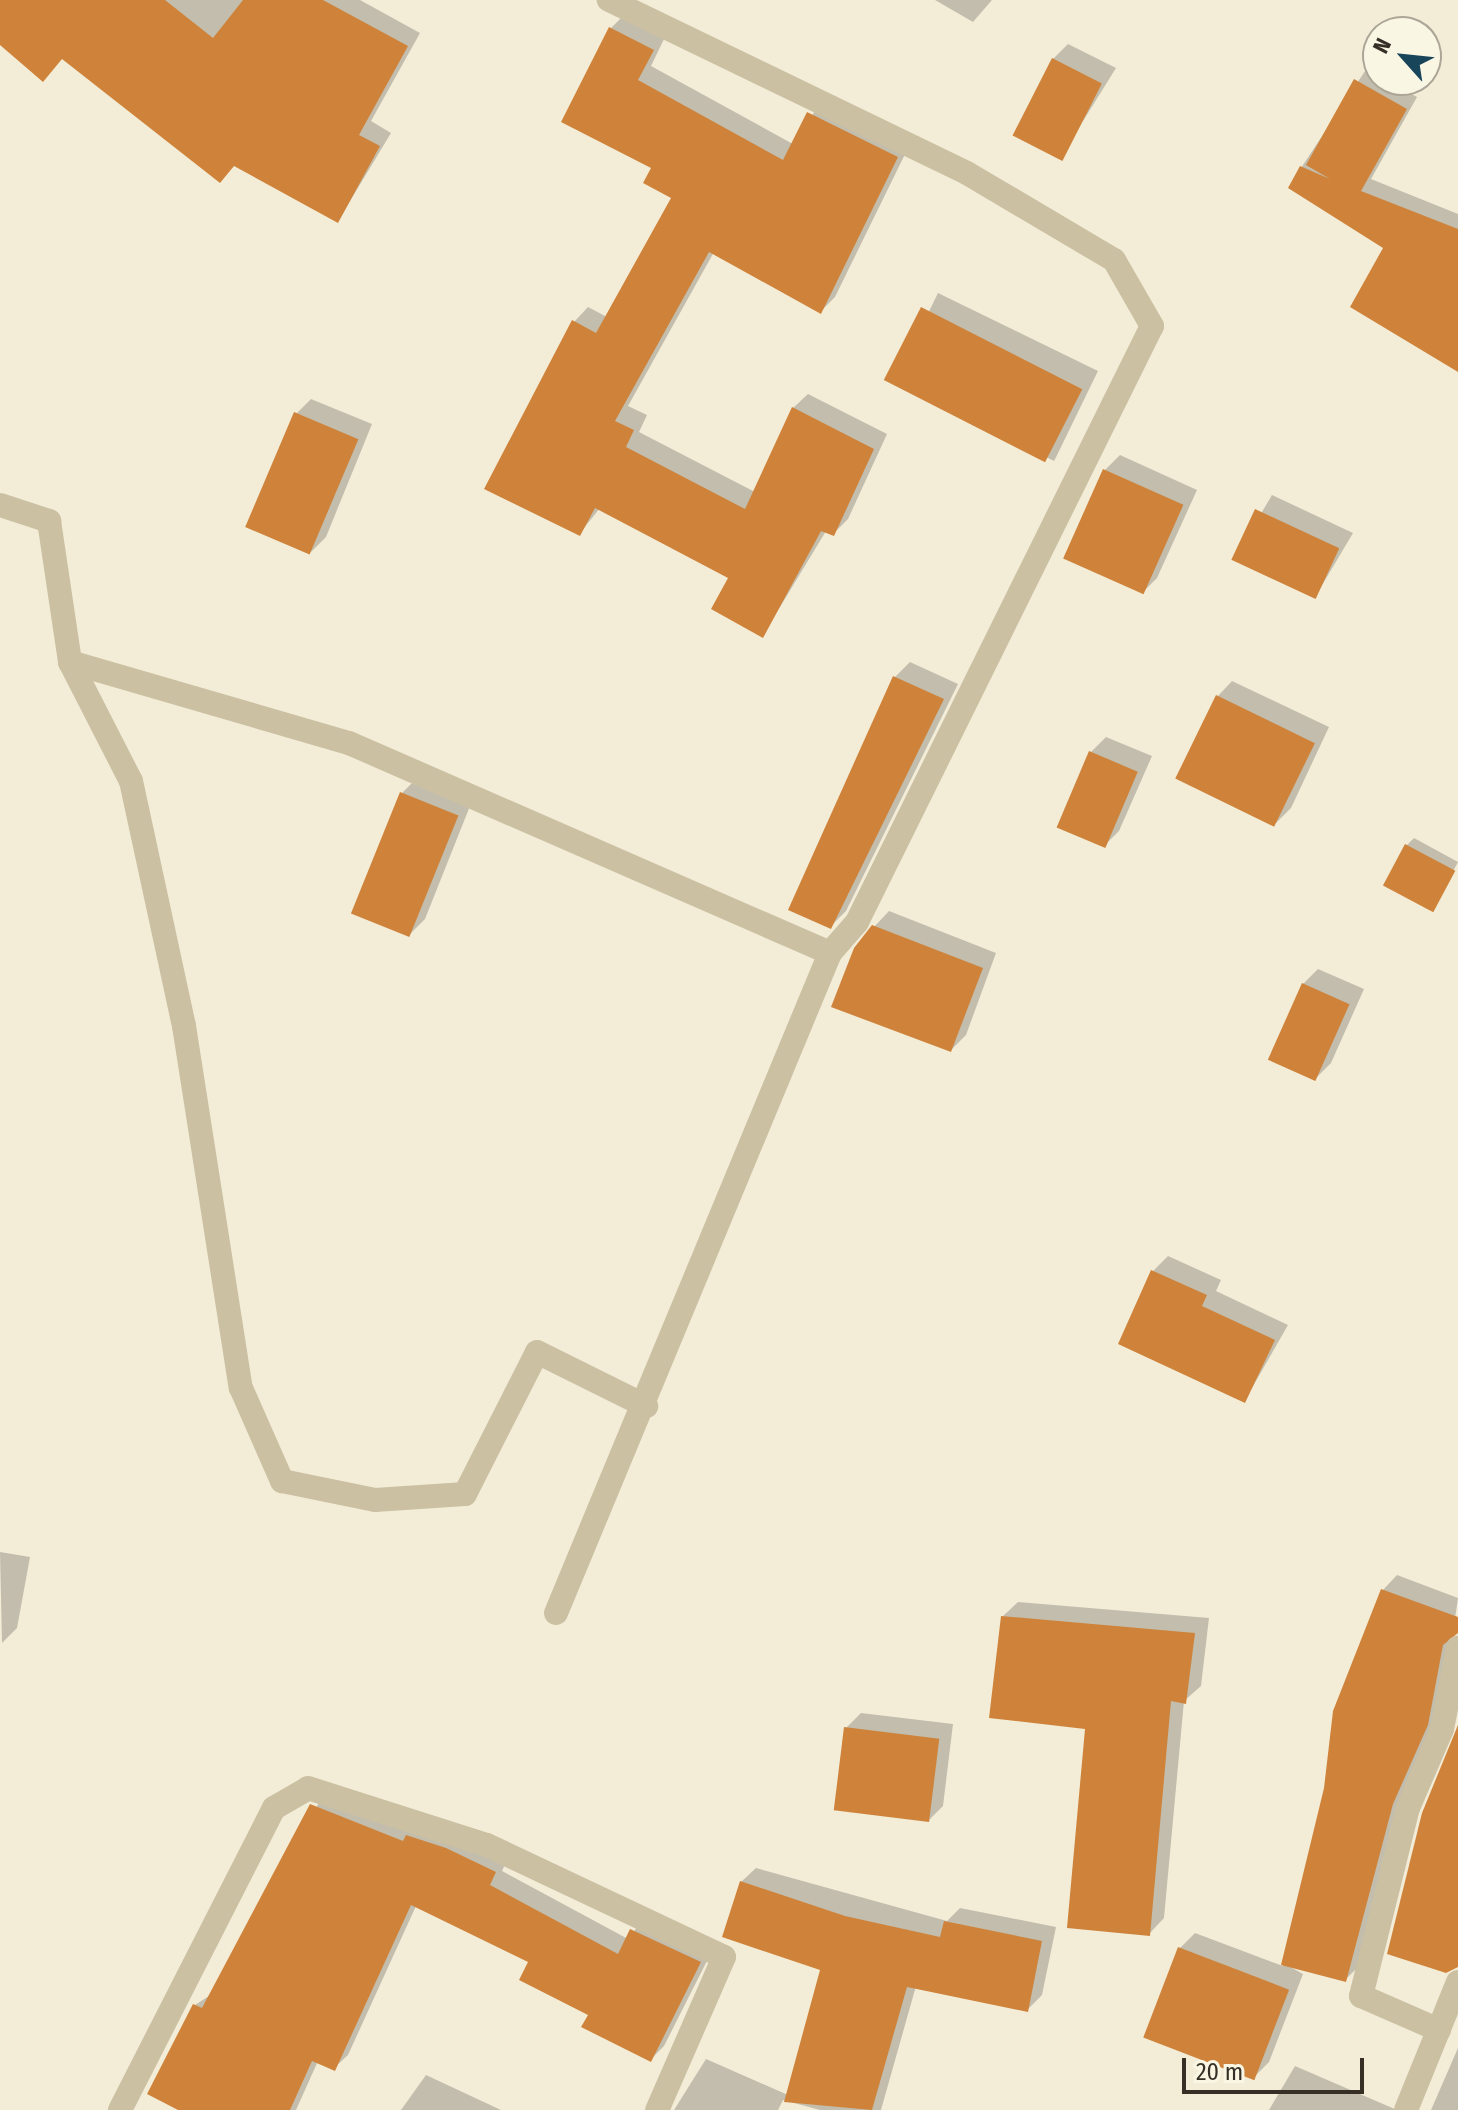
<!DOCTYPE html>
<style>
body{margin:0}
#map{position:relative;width:1458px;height:2110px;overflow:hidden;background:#f3edd8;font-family:"Fira Sans Condensed",sans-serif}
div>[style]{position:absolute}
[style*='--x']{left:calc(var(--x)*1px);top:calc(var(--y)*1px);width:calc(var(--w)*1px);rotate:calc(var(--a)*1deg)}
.shadow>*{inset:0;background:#0003;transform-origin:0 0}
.building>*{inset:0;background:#cf833a;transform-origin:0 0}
.minor>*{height:24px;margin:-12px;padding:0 12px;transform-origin:12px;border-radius:12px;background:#ccc0a3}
span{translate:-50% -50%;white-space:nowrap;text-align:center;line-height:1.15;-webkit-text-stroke:7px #faf6e4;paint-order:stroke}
.north{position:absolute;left:1362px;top:16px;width:80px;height:80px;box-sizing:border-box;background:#faf6e4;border:2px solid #aca698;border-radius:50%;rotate:297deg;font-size:22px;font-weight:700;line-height:32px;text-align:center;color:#362f26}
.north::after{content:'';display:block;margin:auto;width:28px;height:36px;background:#18455a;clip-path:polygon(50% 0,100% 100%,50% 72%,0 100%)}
.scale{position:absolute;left:1182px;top:2058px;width:182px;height:36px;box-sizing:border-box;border:4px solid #362f26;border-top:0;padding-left:10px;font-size:24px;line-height:28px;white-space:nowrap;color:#362f26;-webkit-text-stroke:6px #faf6e4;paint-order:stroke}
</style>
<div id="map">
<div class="shadow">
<div style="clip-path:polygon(0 0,360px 0,420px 33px,371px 121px,391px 133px,338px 221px,236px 164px,220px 180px,63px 58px,0 39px)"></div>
<div style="clip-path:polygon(935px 0,992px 0,973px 22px)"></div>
<div style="clip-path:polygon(625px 14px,666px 35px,651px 66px,793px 144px,823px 99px,911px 142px,835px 297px,820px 312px,714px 252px,628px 406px,647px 415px,639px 432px,755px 492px,793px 408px,808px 394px,887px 434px,848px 519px,833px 534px,826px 531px,763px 635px,731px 577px,600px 508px,580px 533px,574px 322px,588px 307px,607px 317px,673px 197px,654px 168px,611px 28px)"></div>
<div style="clip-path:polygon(1068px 44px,1116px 68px,1060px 158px,1053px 59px)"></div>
<div style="clip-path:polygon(1367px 68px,1417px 97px,1371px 179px,1458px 214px,1458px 369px,1386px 247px,1301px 168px)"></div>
<div style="left:938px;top:293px;width:178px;height:100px;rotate:26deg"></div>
<div style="clip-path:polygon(311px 399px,372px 424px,326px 537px,311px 552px,296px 414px)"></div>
<div style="clip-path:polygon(1120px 455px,1197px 490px,1157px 578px,1142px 593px,1065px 557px,1105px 470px)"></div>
<div style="clip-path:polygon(1272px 495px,1353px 533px,1315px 597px,1234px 559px)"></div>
<div style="clip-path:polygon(910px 662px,958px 684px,846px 911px,831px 926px,895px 677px)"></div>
<div style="clip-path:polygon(1232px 681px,1329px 727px,1291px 808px,1276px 823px,1218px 696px)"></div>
<div style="clip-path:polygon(1106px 737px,1152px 756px,1119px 831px,1104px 846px,1091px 752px)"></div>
<div style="clip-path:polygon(417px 778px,472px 801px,425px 919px,410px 934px,402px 793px)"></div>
<div style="clip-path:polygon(1414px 838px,1458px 862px,1432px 911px,1407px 845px)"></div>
<div style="clip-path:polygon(889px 911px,996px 953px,966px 1035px,951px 1050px,874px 927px)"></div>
<div style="clip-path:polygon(1318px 969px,1364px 989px,1331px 1063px,1316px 1078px,1303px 984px)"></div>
<div style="clip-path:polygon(1168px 1256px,1221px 1280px,1216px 1291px,1288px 1325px,1245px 1400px,1153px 1271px)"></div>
<div style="clip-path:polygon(0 1552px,30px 1557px,17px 1628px,2px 1643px)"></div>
<div style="clip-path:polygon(1397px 1575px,1458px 1598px,1442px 1708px,1360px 1965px,1345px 1980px,1285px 1964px,1303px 1974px,1269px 2062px,1254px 2077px,1180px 1948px,1195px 1933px,1283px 1966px,1383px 1590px)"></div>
<div style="clip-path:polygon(1018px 1602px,1209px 1618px,1201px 1686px,1184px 1701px,1164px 1918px,1149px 1934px,1088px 1727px,1002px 1617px)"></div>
<div style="clip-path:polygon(861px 1713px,953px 1724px,943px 1806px,928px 1821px,846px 1728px)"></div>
<div style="clip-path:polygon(325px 1792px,508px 1858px,502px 1871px,628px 1939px,645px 1917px,713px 1949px,664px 2046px,651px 2059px,531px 1961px,416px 1906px,348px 2055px,334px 2068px,318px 2061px,296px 2110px,183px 2110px,195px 2005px,212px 1994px)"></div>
<div style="clip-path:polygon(756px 1868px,947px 1921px,960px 1908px,1056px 1927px,1042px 1995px,1028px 2009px,916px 1986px,881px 2110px,820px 2110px,783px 2100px,778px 2110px,674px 2110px,706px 2059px,788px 2095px,823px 1968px,741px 1882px)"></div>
<div style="clip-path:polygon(1458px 2048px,1458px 2110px,1431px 2110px)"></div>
<div style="clip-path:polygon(1295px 2066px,1397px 2110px,1269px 2110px)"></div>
<div style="clip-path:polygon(426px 2075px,501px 2110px,401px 2110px)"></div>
</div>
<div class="building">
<div style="clip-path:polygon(0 0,165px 0,213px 38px,243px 0,323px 0,408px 46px,359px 135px,380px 146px,338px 223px,234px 166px,220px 183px,62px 59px,43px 82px,0 45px)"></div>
<div style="clip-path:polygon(609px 27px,654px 50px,638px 80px,783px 160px,807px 112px,898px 157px,821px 314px,709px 252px,615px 421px,634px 430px,626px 447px,745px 509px,792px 407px,874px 449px,834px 536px,821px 531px,763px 638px,711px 609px,728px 578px,595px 508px,580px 536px,484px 489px,572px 320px,596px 333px,671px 198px,643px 183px,651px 168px,561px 122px)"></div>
<div style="left:1052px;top:58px;width:56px;height:87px;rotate:27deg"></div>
<div style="clip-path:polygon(1354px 79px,1407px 109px,1361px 191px,1458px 229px,1458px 372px,1350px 307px,1383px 248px,1288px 188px,1300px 166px,1330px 179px,1306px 165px)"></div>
<div style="left:921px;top:307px;width:181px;height:82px;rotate:27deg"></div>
<div style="left:294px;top:412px;width:70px;height:125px;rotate:23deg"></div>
<div style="left:1103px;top:469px;width:88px;height:98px;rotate:24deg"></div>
<div style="left:1255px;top:509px;width:93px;height:56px;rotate:25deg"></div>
<div style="clip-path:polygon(893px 676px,944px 699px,831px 929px,788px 910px)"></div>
<div style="left:1216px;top:695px;width:110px;height:93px;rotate:26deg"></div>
<div style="left:1089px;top:751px;width:53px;height:83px;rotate:23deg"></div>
<div style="left:400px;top:792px;width:63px;height:131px;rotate:22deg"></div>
<div style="left:1405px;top:844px;width:57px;height:47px;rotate:28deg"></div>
<div style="clip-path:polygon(872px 925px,983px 968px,951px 1052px,831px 1007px,854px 948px)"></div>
<div style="left:1302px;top:983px;width:52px;height:84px;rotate:24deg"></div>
<div style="clip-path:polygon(1151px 1270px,1207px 1295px,1202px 1306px,1275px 1340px,1245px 1403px,1118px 1344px)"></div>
<div style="clip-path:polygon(1381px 1589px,1458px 1617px,1458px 1633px,1443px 1645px,1428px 1725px,1393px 1804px,1346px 1982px,1281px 1965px,1324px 1788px,1333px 1711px)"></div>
<div style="clip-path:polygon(1001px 1616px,1195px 1633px,1186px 1704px,1171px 1701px,1150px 1936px,1067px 1928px,1085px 1729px,989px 1718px)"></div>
<div style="clip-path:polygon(1458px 1725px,1458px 1967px,1446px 1973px,1387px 1954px,1422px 1813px)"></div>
<div style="left:844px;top:1727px;width:96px;height:84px;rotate:7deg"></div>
<div style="clip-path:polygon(310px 1804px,403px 1841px,406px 1835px,446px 1848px,496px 1872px,490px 1885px,618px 1954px,630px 1929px,701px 1962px,651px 2062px,581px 2027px,588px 2015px,519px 1980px,528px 1962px,411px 1905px,335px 2071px,312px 2061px,290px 2110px,178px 2110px,147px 2094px,193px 2004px,202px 2008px)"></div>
<div style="clip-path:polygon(740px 1881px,845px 1916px,940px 1937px,944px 1921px,1042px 1941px,1028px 2012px,907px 1987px,872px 2110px,784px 2102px,820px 1970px,722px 1937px)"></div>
<div style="left:1178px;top:1947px;width:119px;height:97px;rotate:21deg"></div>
</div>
<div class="minor">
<div style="--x:0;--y:505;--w:52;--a:18.1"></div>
<div style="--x:49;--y:521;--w:143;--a:81.5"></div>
<div style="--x:70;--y:662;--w:134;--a:62.9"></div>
<div style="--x:131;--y:781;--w:251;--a:77.8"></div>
<div style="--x:184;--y:1026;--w:366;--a:81.1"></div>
<div style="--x:241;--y:1388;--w:102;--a:66.2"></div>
<div style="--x:282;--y:1481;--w:95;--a:11.5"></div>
<div style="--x:375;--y:1500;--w:90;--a:-3.8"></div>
<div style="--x:465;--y:1494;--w:159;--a:-63.1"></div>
<div style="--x:537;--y:1352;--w:122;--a:26.4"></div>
<div style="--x:70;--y:662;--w:291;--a:16.2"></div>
<div style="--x:349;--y:743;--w:525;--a:23.59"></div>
<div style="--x:556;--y:1613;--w:715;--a:-67.45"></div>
<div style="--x:830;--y:953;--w:41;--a:-48.9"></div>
<div style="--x:857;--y:922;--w:665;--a:-63.67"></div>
<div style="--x:1152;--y:326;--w:76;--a:-119.9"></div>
<div style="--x:1114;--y:260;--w:171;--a:-149.4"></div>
<div style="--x:967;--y:173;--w:398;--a:-154.2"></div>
<div style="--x:1439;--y:2030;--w:85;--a:-156.4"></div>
<div style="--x:1361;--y:1996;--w:194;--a:-76"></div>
<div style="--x:1408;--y:1808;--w:86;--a:-66.7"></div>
<div style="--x:1442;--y:1729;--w:83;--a:-78.8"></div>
<div style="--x:120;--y:2110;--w:339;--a:-63"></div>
<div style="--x:274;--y:1808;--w:39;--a:-30"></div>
<div style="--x:308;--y:1788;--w:188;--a:17.7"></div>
<div style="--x:487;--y:1845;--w:262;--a:25.3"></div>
<div style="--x:724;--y:1957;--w:167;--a:113.6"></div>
<div style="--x:1406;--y:2110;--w:138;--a:-67.9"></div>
</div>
<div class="north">N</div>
<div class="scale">20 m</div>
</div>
